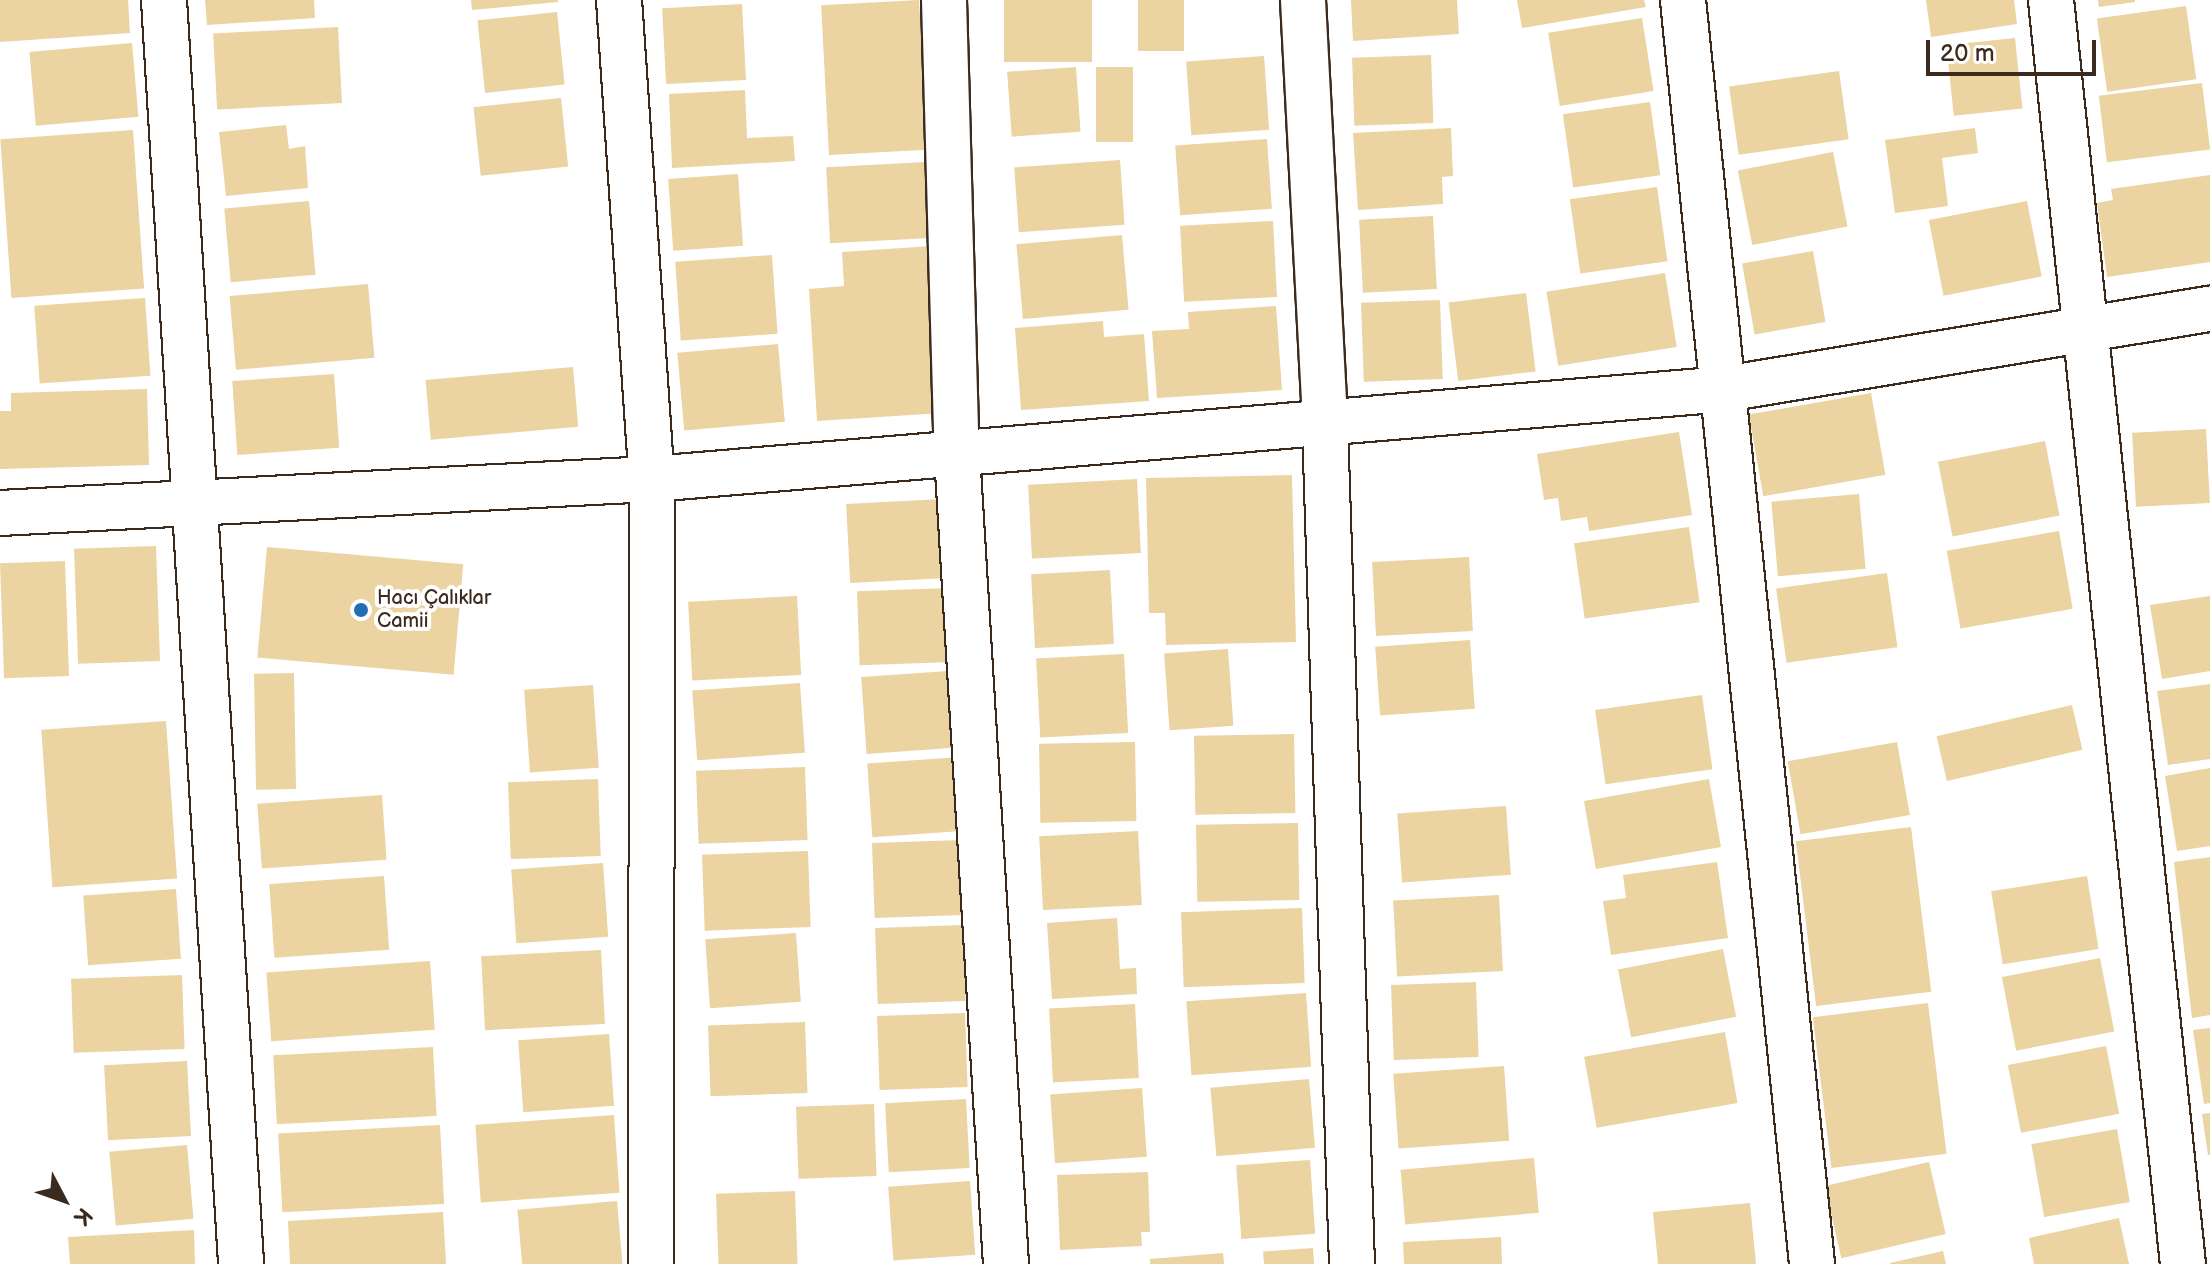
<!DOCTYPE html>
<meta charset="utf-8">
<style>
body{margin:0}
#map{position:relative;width:2210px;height:1264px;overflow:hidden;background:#fff;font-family:"Balsamiq Sans",sans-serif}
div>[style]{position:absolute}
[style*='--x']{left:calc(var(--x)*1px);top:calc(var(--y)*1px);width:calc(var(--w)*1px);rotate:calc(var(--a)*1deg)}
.building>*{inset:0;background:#ebd3a2;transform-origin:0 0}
.roads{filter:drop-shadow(2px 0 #3b2a1e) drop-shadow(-2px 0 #3b2a1e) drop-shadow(0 2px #3b2a1e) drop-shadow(0 -2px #3b2a1e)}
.minor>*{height:44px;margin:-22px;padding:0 22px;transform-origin:22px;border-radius:22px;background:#fff}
.dots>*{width:22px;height:22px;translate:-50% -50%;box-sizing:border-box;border:4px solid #fff;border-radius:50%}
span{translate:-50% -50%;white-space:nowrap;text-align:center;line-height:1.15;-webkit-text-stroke:8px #fff;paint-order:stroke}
.poi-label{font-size:20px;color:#3b2a1e}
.left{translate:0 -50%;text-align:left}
.north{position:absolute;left:24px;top:1160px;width:80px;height:80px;-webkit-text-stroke:6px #fff;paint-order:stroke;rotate:131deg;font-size:22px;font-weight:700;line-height:32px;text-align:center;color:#3b2a1e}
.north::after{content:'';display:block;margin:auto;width:28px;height:36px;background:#3b2a1e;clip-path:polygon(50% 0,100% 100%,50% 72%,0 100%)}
.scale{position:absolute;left:1926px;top:40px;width:170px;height:36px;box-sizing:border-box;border:4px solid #3b2a1e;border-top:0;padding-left:10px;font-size:24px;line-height:28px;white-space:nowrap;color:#3b2a1e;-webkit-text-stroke:6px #fff;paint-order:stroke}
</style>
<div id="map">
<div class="building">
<div style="clip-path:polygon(0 0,128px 0,130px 33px,0 42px)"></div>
<div style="clip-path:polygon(205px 0,314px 0,315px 18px,207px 25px)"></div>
<div style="clip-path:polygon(471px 0,558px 0,558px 2px,472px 10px)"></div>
<div style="left:919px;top:0;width:150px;height:98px;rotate:87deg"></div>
<div style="left:1004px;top:0;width:88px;height:62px"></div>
<div style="left:1138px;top:0;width:46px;height:51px"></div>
<div style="clip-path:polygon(1351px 0,1457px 0,1459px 34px,1353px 41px)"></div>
<div style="clip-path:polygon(1517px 0,1644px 0,1646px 7px,1522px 28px)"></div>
<div style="clip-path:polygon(1926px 0,2014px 0,2017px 24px,1931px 37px)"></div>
<div style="clip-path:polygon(2098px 0,2135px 0,2135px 2px,2099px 7px)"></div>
<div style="left:742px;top:4px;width:76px;height:80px;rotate:87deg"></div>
<div style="left:2186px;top:6px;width:74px;height:90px;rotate:82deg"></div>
<div style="left:557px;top:12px;width:73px;height:80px;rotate:84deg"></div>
<div style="left:1642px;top:18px;width:74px;height:95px;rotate:81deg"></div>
<div style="left:338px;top:27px;width:76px;height:125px;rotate:87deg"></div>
<div style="left:2015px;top:38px;width:71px;height:69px;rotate:84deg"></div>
<div style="left:132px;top:43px;width:74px;height:103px;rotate:85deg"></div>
<div style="left:1431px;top:55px;width:68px;height:79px;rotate:88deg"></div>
<div style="left:1264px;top:56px;width:74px;height:78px;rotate:86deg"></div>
<div style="left:1076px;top:67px;width:65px;height:69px;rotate:86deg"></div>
<div style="left:1096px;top:67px;width:37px;height:75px"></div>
<div style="left:1839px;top:71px;width:69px;height:111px;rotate:82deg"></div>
<div style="left:2202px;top:83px;width:67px;height:104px;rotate:83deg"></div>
<div style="clip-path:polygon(745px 90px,747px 138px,793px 136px,795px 161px,672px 168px,669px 94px)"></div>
<div style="left:561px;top:98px;width:69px;height:88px;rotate:84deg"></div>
<div style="left:1650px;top:102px;width:74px;height:88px;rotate:82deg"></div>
<div style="clip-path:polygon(286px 125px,289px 149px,305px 146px,308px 188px,226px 196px,219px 132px)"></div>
<div style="clip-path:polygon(1451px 128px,1453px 176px,1442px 177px,1443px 204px,1358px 210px,1353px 133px)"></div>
<div style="clip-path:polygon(1975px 128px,1978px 153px,1942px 158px,1948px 206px,1895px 213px,1885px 140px)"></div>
<div style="left:133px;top:130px;width:159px;height:133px;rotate:86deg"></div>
<div style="left:1267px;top:139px;width:70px;height:92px;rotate:86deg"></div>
<div style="left:1833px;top:152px;width:76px;height:97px;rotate:79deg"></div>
<div style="left:1120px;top:160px;width:65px;height:106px;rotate:86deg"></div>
<div style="left:926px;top:162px;width:76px;height:100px;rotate:87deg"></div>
<div style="left:738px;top:174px;width:72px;height:70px;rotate:86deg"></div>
<div style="clip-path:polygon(2210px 175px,2210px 262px,2107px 277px,2097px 203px,2113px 200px,2111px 189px)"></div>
<div style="left:1657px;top:187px;width:75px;height:88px;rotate:82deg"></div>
<div style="left:309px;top:201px;width:74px;height:85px;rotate:85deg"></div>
<div style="left:2027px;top:201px;width:77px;height:100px;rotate:79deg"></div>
<div style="left:1433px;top:216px;width:73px;height:74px;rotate:87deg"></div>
<div style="left:1273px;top:221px;width:76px;height:93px;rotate:87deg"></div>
<div style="left:1122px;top:235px;width:75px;height:106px;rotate:85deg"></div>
<div style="clip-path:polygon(932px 246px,942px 413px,817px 421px,809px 289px,844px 286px,842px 252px)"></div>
<div style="left:1813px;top:251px;width:72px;height:72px;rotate:80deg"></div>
<div style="left:772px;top:255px;width:79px;height:97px;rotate:86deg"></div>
<div style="left:1665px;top:273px;width:75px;height:120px;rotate:81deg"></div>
<div style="left:368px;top:284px;width:74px;height:139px;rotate:85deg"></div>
<div style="left:1526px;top:293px;width:79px;height:78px;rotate:83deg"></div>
<div style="left:145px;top:298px;width:78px;height:111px;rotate:86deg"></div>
<div style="left:1440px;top:300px;width:79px;height:79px;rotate:88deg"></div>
<div style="clip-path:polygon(1276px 306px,1282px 390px,1157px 398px,1152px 331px,1189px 329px,1188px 312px)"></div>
<div style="clip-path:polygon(1103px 321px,1104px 337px,1144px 334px,1149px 401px,1021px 410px,1015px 328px)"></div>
<div style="left:778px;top:344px;width:78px;height:101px;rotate:85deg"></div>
<div style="left:573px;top:367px;width:60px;height:148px;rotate:85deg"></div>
<div style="left:334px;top:374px;width:74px;height:102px;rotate:86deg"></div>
<div style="clip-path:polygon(147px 389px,149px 465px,0 469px,0 411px,11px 411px,11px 393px)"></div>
<div style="left:1871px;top:393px;width:83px;height:124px;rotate:80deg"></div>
<div style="left:2206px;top:429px;width:74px;height:74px;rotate:87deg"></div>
<div style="clip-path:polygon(1679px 432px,1692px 515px,1589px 531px,1587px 517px,1561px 521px,1558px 498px,1544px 500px,1537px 454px)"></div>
<div style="left:2045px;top:441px;width:76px;height:109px;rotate:79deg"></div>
<div style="clip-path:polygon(1292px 475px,1296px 642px,1166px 645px,1165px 613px,1149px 613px,1146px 478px)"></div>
<div style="left:1137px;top:479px;width:74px;height:109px;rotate:87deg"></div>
<div style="left:1859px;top:494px;width:75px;height:88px;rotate:85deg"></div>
<div style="left:943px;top:499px;width:79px;height:97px;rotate:87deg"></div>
<div style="left:1689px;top:527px;width:76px;height:116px;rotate:82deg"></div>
<div style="left:2059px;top:531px;width:79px;height:114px;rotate:80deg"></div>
<div style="left:156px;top:546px;width:115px;height:82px;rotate:88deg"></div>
<div style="left:267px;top:547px;width:197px;height:111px;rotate:5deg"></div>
<div style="left:1469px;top:557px;width:74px;height:97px;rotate:87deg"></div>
<div style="left:65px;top:561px;width:115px;height:65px;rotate:88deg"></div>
<div style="left:1110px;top:570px;width:74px;height:79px;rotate:87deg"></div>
<div style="left:1887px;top:573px;width:75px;height:112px;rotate:82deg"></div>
<div style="left:950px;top:588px;width:74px;height:93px;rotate:88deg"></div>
<div style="left:797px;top:596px;width:79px;height:109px;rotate:87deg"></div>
<div style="clip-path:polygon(2210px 596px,2210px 671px,2162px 679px,2150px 605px)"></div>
<div style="left:1470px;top:640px;width:69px;height:95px;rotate:86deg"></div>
<div style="left:1228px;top:649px;width:77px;height:64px;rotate:86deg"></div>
<div style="left:1124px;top:654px;width:79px;height:88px;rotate:87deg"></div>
<div style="left:948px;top:671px;width:77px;height:87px;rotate:86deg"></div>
<div style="left:294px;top:673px;width:116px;height:40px;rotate:89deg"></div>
<div style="left:800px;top:683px;width:70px;height:108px;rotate:86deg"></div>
<div style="clip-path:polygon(2210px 684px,2210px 759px,2168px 765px,2157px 691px)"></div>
<div style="left:593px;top:685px;width:83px;height:69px;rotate:86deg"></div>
<div style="left:1702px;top:695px;width:75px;height:108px;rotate:82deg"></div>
<div style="left:2072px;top:705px;width:46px;height:139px;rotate:77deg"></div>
<div style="left:166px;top:721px;width:158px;height:125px;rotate:86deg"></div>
<div style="left:1294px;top:734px;width:79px;height:100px;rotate:89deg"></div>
<div style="left:1135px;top:742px;width:79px;height:96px;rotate:89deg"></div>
<div style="left:1897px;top:742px;width:74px;height:111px;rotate:80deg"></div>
<div style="left:960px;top:757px;width:74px;height:93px;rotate:86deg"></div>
<div style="left:805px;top:767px;width:73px;height:109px;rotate:88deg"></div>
<div style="clip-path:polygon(2210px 768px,2210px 846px,2177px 851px,2165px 776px)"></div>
<div style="left:598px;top:779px;width:77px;height:90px;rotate:88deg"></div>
<div style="left:1709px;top:779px;width:69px;height:127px;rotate:80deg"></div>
<div style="left:382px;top:795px;width:65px;height:125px;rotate:86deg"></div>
<div style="left:1506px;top:806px;width:69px;height:109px;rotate:86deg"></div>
<div style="left:1298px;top:823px;width:77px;height:102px;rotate:89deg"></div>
<div style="left:1911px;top:827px;width:166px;height:116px;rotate:83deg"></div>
<div style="left:1138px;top:831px;width:74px;height:99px;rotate:87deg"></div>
<div style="left:961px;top:840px;width:75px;height:89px;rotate:88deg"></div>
<div style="left:808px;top:851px;width:76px;height:106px;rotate:88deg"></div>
<div style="clip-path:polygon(2210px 857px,2210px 1015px,2192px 1018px,2174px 862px)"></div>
<div style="clip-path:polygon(1717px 862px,1728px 938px,1611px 955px,1603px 901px,1626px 898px,1623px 875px)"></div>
<div style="left:603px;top:863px;width:74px;height:92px;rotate:86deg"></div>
<div style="left:384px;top:876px;width:74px;height:115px;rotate:86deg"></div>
<div style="left:2087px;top:876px;width:74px;height:97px;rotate:81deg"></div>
<div style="left:176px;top:889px;width:70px;height:93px;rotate:86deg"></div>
<div style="left:1499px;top:895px;width:76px;height:106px;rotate:87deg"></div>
<div style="left:1302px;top:908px;width:75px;height:121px;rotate:88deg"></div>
<div style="clip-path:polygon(1117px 918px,1120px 969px,1136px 968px,1137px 994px,1052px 999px,1047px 923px)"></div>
<div style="left:963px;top:925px;width:76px;height:88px;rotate:88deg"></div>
<div style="left:796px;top:933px;width:69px;height:91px;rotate:86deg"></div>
<div style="left:1723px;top:949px;width:69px;height:107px;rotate:79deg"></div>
<div style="left:601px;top:950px;width:74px;height:120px;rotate:87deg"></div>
<div style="left:2100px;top:958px;width:75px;height:100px;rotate:79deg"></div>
<div style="left:430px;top:961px;width:69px;height:164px;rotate:86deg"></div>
<div style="left:182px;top:975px;width:74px;height:111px;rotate:88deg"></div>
<div style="left:1476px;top:982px;width:75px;height:85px;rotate:88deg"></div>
<div style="left:1306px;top:993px;width:74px;height:120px;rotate:86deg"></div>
<div style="left:1928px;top:1003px;width:152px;height:116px;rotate:83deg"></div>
<div style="left:1135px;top:1004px;width:74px;height:86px;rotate:87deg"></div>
<div style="left:965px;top:1013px;width:74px;height:88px;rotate:88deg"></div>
<div style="left:805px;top:1022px;width:71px;height:97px;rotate:88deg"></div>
<div style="clip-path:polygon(2210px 1028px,2210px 1103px,2204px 1104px,2193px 1030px)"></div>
<div style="left:1725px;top:1032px;width:72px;height:143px;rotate:80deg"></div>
<div style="left:609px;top:1034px;width:72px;height:91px;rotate:86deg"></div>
<div style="left:2106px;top:1046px;width:69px;height:100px;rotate:79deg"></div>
<div style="left:433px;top:1047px;width:69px;height:160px;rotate:87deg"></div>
<div style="left:187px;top:1061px;width:75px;height:83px;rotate:87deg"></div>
<div style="left:1504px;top:1066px;width:75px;height:111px;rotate:86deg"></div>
<div style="left:1309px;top:1079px;width:69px;height:99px;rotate:85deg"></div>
<div style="left:1142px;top:1088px;width:69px;height:92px;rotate:86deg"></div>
<div style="left:966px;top:1099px;width:69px;height:81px;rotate:87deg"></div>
<div style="left:874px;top:1104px;width:72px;height:78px;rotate:88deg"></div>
<div style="clip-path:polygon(2210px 1113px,2210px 1155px,2208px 1155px,2202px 1114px)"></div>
<div style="left:614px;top:1115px;width:78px;height:139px;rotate:86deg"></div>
<div style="left:440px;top:1125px;width:79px;height:162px;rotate:87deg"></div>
<div style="left:2117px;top:1129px;width:74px;height:87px;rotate:80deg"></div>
<div style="left:187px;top:1145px;width:74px;height:78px;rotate:85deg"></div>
<div style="left:1534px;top:1158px;width:55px;height:134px;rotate:85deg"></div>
<div style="left:1310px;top:1160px;width:74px;height:74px;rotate:86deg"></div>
<div style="left:1929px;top:1162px;width:74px;height:107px;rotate:77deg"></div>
<div style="clip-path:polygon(1148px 1172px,1150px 1232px,1141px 1232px,1142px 1246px,1060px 1250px,1057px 1175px)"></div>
<div style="left:970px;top:1181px;width:74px;height:82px;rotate:86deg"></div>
<div style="left:795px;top:1191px;width:73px;height:79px;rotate:88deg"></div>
<div style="left:617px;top:1201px;width:63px;height:100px;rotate:85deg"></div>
<div style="clip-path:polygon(1750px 1203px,1756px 1264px,1658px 1264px,1653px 1212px)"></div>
<div style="clip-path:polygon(443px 1212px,446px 1264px,290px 1264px,288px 1221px)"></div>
<div style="clip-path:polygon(2119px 1218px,2129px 1264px,2034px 1264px,2029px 1238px)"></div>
<div style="clip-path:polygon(194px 1230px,195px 1264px,70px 1264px,68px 1237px)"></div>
<div style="clip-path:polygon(1501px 1237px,1502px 1264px,1404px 1264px,1403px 1242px)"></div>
<div style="left:1313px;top:1248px;width:16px;height:50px;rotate:86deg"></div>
<div style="clip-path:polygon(1943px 1251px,1946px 1264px,1890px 1264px,1890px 1263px)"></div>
<div style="clip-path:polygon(1223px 1253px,1224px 1264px,1150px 1264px,1150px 1259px)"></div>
</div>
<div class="roads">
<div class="minor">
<div style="--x:164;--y:0;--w:1266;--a:86.51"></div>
<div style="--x:619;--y:0;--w:480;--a:86.1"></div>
<div style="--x:652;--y:479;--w:785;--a:90.07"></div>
<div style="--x:944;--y:0;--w:454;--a:88.4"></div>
<div style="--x:957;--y:454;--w:811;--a:86.54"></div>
<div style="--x:1303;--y:0;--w:426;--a:87"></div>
<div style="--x:1325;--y:425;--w:839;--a:88.16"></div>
<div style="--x:1683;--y:0;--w:1271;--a:84.17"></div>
<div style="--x:2051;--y:0;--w:1271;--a:84.04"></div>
<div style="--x:0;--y:513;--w:653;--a:-2.99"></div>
<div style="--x:652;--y:479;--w:1077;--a:-4.79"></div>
<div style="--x:1725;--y:389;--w:492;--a:-9.4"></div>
</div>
</div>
<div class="dots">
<div style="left:361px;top:610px;background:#1f6fb2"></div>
</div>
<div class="poi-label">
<span class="left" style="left:377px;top:610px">Hacı Çalıklar<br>Camii</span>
</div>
<div class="north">K</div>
<div class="scale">20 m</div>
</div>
